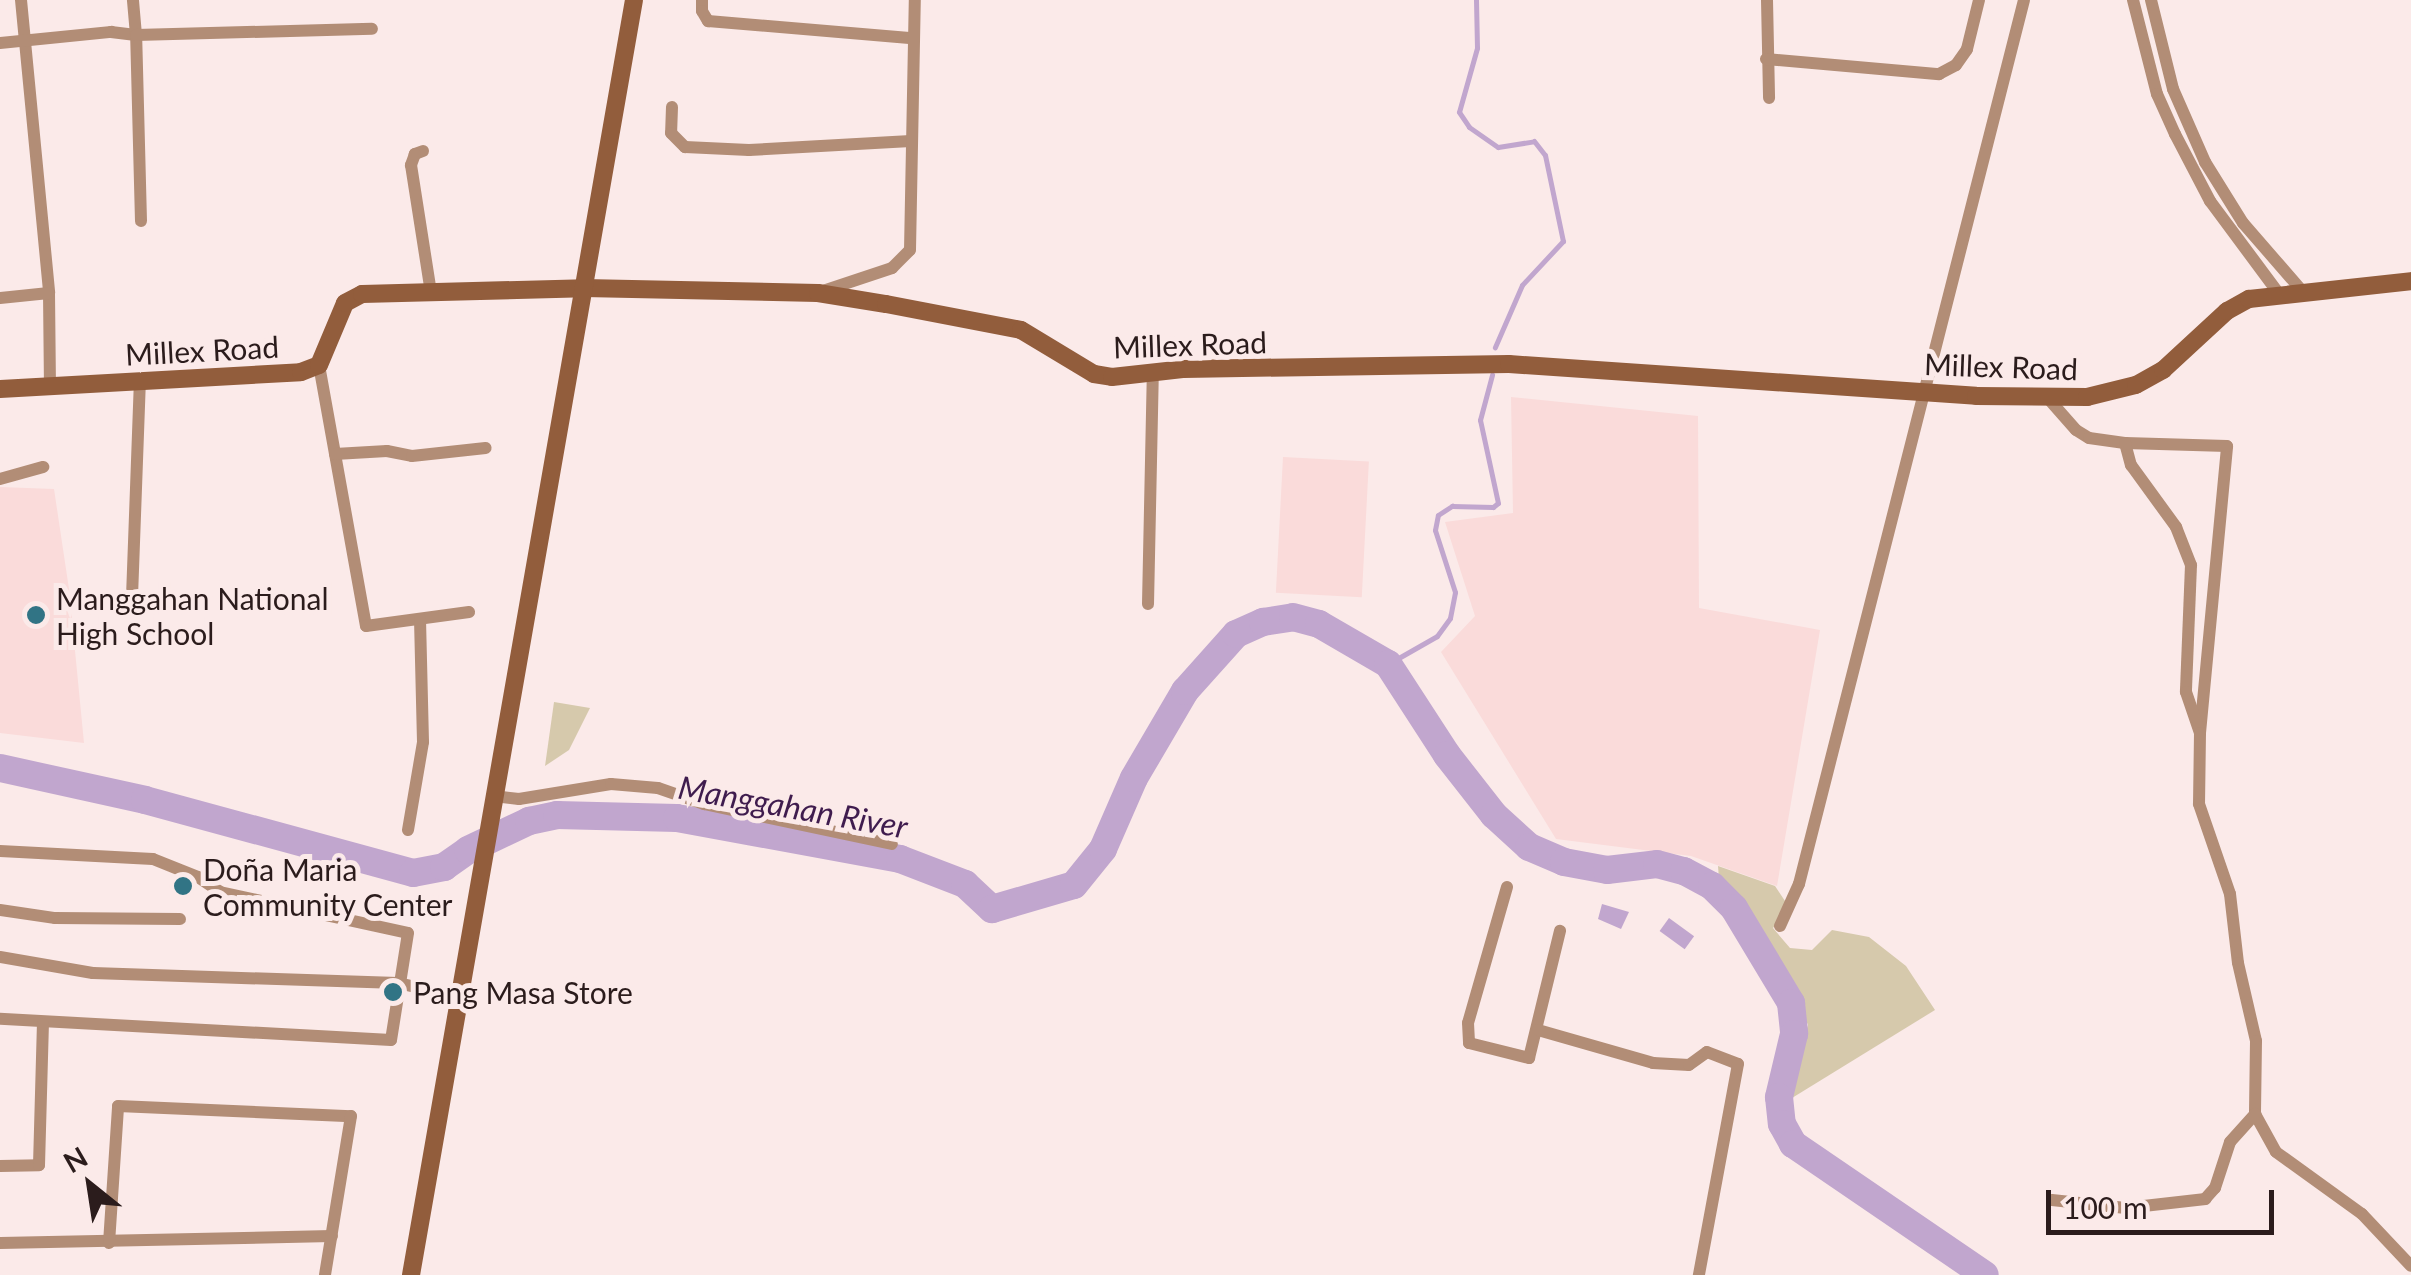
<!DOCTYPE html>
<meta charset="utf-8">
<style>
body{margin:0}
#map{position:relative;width:2411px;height:1275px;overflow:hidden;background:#fbeae9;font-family:Lato,sans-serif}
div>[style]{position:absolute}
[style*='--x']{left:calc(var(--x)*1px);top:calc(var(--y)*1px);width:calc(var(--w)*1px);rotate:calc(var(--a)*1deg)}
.built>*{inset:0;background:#fadbda;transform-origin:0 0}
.green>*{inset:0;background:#d6c9ac}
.water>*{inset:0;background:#c1a6ce;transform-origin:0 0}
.stream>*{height:5px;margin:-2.5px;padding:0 2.5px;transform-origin:2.5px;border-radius:2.5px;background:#c1a6ce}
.river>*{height:28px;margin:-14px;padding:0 14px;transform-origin:14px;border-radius:14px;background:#c1a6ce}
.street>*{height:12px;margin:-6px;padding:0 6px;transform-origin:6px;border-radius:6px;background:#b28d76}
.secondary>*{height:18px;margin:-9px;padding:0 9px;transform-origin:9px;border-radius:9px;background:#925d3c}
.dots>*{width:28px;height:28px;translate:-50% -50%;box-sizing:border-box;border:5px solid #fbeae9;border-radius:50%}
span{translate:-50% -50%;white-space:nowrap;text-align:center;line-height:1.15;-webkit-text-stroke:10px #fbeae9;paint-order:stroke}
.street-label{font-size:30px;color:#2b1c1c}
.poi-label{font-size:30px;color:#2b1c1c}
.left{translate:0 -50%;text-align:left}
.water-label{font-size:32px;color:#3f1c4e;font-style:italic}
.north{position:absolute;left:40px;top:1135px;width:100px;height:100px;-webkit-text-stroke:8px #fbeae9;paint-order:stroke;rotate:330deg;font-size:28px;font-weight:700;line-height:40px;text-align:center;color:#2b1c1c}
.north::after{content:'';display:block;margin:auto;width:35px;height:45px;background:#2b1c1c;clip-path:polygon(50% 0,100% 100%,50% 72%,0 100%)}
.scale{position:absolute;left:2046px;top:1190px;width:228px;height:45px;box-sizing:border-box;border:5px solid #2b1c1c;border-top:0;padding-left:12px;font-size:30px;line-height:35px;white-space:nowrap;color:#2b1c1c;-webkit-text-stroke:8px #fbeae9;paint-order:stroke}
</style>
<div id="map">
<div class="built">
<div style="clip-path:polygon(1511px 397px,1698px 416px,1699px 608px,1820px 630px,1777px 886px,1691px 856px,1556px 839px,1441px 652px,1475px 616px,1445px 522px,1513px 513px)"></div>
<div style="left:1283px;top:457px;width:86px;height:136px;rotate:3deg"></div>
<div style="clip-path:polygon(0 487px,54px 489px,69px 589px,84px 743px,0 733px)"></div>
</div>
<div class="green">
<div style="clip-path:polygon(554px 702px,590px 708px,569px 750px,545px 766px)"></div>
<div style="clip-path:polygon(1718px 866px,1775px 886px,1789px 907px,1773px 928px,1790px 948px,1812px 950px,1832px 930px,1869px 937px,1906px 966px,1935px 1010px,1792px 1098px,1789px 1086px,1808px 1025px,1796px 995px,1737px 896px,1719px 879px)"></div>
</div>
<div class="water">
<div style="clip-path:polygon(1602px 904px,1629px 912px,1621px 929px,1598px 919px)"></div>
<div style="left:1669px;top:918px;width:31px;height:16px;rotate:36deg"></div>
</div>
<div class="stream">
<div style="--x:1476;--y:0;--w:48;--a:88.8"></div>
<div style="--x:1477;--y:48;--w:66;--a:105.7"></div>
<div style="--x:1459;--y:112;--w:18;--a:56"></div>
<div style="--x:1469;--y:127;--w:35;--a:35"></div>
<div style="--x:1498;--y:147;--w:36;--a:-9"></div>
<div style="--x:1534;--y:141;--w:18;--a:52"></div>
<div style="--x:1545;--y:155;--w:88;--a:78.2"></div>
<div style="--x:1563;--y:241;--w:60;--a:133"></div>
<div style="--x:1522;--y:285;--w:68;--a:113.5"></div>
<div style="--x:1388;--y:664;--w:56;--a:-29.7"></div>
<div style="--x:1437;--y:636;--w:22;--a:-54"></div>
<div style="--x:1450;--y:618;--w:26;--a:-79"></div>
<div style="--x:1455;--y:592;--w:65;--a:-107.9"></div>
<div style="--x:1435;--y:530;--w:15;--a:-79"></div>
<div style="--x:1438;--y:515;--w:17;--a:-33"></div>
<div style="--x:1452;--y:506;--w:41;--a:1.4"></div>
<div style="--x:1493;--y:507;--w:6;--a:-39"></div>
<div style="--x:1498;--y:503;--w:85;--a:-102.2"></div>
<div style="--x:1480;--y:420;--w:47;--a:-75.1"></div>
</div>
<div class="river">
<div style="--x:0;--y:768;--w:148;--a:12.4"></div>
<div style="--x:145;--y:800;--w:278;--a:15.2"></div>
<div style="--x:413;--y:873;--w:32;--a:-11"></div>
<div style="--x:444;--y:867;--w:29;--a:-35"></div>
<div style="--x:468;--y:850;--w:68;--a:-25.4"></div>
<div style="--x:529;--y:821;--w:29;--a:-12"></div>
<div style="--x:557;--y:815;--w:120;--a:1.4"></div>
<div style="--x:677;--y:818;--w:227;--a:10.4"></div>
<div style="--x:900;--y:859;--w:70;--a:21"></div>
<div style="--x:965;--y:884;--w:37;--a:43"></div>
<div style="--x:992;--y:909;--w:85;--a:-16.3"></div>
<div style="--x:1074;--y:885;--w:46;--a:-51.1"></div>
<div style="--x:1103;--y:849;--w:77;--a:-66.4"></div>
<div style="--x:1134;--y:778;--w:101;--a:-59.6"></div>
<div style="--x:1185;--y:691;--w:76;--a:-48.2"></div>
<div style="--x:1236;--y:634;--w:30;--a:-24"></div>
<div style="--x:1263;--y:622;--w:30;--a:-9"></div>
<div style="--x:1293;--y:617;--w:27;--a:15"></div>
<div style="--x:1319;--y:624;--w:80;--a:30.1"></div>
<div style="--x:1388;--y:664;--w:108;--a:57"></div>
<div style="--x:1447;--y:755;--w:76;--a:51.9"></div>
<div style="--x:1494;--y:815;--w:47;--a:42.4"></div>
<div style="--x:1529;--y:847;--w:38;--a:23"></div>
<div style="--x:1564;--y:862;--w:44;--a:10.5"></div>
<div style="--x:1607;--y:870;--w:50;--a:-6.8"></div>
<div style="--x:1657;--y:864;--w:28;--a:15"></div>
<div style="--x:1684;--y:871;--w:32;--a:28"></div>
<div style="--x:1712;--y:886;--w:31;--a:45"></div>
<div style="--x:1734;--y:908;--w:111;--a:59"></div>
<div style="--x:1791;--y:1003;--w:31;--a:84"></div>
<div style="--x:1794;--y:1034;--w:65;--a:103.4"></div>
<div style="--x:1779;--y:1097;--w:27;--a:84"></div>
<div style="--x:1782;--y:1124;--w:23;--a:61"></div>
<div style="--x:1793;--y:1144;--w:232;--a:34.3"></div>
</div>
<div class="street">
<div style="--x:21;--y:0;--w:294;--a:84.5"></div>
<div style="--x:49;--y:293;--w:90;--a:89.4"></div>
<div style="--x:702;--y:0;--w:11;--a:90"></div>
<div style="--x:702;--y:11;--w:12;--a:59"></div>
<div style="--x:708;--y:21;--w:205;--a:4.8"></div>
<div style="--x:1767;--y:0;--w:98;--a:88.8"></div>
<div style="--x:2133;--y:0;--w:97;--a:75.7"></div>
<div style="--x:2157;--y:94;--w:44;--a:65.8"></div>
<div style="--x:2175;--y:134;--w:76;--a:62.4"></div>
<div style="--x:2210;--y:201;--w:116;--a:53.4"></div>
<div style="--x:2151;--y:0;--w:92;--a:76.1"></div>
<div style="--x:2173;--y:89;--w:80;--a:66.3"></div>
<div style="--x:2205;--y:162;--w:72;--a:58.1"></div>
<div style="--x:2243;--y:223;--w:91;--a:49"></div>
<div style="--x:0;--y:43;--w:112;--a:-5.7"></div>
<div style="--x:111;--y:32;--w:25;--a:7"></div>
<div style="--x:136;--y:35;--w:35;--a:-95"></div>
<div style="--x:1766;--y:59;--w:174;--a:5"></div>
<div style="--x:1939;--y:74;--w:19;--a:-28"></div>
<div style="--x:1956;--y:65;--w:19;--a:-55"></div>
<div style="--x:1967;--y:49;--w:50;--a:-76.2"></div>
<div style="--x:672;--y:107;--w:26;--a:92"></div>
<div style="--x:671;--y:133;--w:20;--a:45"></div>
<div style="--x:685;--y:147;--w:64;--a:2.7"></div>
<div style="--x:749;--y:150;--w:162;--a:-3.2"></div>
<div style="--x:423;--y:151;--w:9;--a:159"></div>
<div style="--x:415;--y:154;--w:12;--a:110"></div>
<div style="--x:411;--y:165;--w:129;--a:81.1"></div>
<div style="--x:141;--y:221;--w:186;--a:-91.5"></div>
<div style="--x:136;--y:35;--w:236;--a:-1.5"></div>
<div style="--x:820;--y:292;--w:76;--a:-18.4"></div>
<div style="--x:892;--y:268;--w:25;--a:-45"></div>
<div style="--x:910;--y:250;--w:250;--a:-88.9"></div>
<div style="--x:0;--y:298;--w:49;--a:-5.8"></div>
<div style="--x:319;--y:365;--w:265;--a:79.8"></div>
<div style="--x:366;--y:626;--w:104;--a:-7.7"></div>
<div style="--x:2046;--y:396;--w:45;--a:48.6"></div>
<div style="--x:2076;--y:430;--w:15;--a:32"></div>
<div style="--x:2089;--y:438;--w:36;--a:8"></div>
<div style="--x:335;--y:454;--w:52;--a:-3.3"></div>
<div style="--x:387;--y:451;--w:25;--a:11"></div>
<div style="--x:412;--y:456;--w:74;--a:-6.2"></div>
<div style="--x:0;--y:479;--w:45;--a:-15.6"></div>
<div style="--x:132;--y:597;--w:216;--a:-87.9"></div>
<div style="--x:1148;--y:604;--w:230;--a:-88.8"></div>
<div style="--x:2200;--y:733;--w:288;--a:-84.6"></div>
<div style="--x:2227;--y:446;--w:102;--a:-178.3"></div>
<div style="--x:2125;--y:443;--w:23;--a:75"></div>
<div style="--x:2131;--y:465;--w:77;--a:54"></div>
<div style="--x:2176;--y:527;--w:41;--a:68.5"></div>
<div style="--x:2191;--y:565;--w:127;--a:92.3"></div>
<div style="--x:2186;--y:692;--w:43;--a:71.1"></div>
<div style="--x:2200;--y:733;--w:71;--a:90.8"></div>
<div style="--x:2199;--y:804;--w:95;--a:71"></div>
<div style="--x:2230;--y:894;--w:69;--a:83.4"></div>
<div style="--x:2238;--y:963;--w:80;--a:77"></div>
<div style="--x:2256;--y:1041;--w:73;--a:90.8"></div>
<div style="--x:2255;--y:1114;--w:43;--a:61.1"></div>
<div style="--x:2276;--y:1152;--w:106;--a:35.8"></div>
<div style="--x:2362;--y:1214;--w:71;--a:46.7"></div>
<div style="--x:494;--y:796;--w:25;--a:7"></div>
<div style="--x:519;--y:799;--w:93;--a:-9.3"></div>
<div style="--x:611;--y:784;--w:47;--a:4.9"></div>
<div style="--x:658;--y:788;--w:49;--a:19.2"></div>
<div style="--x:704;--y:804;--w:192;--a:12"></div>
<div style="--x:408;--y:830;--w:89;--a:-80.3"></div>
<div style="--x:423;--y:742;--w:123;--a:-91.4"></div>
<div style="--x:0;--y:851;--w:153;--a:3"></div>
<div style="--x:153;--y:859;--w:48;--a:21.8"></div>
<div style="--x:198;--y:877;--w:27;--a:34"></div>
<div style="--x:220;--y:892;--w:192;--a:12.3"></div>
<div style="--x:408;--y:933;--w:108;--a:99"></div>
<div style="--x:391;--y:1040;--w:392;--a:-176.9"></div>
<div style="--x:1507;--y:887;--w:141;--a:106"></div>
<div style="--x:1468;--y:1023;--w:20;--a:87"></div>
<div style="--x:1469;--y:1043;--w:62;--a:14"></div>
<div style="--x:1529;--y:1058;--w:131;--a:-76.3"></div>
<div style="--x:0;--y:910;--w:56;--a:8.3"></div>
<div style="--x:55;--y:918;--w:125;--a:0.5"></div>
<div style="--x:1780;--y:926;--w:46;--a:-65.7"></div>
<div style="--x:1799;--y:884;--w:912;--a:-75.72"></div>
<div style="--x:0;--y:957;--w:94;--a:9.8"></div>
<div style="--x:93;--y:973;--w:305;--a:1.9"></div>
<div style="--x:398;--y:983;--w:22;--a:13"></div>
<div style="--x:1538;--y:1030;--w:120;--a:16"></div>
<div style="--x:1653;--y:1063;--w:36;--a:3"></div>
<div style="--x:1689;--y:1065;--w:22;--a:-36"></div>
<div style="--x:1707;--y:1052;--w:33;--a:21"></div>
<div style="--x:1738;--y:1064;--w:215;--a:100.5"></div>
<div style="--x:0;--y:1166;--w:39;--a:-1"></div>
<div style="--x:39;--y:1165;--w:141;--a:-88.4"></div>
<div style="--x:2052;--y:1200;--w:74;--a:6.2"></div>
<div style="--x:2126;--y:1208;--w:80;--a:-6.5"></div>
<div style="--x:2205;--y:1199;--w:15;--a:-48"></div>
<div style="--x:2215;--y:1188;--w:48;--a:-71.9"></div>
<div style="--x:2230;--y:1142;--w:38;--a:-48"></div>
<div style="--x:0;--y:1243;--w:332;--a:-1.2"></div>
<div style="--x:109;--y:1243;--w:137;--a:-86.2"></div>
<div style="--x:118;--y:1106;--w:233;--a:2.5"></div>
<div style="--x:351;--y:1116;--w:161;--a:99.3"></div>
</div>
<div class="secondary">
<div style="--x:0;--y:389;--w:301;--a:-3.2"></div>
<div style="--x:301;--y:372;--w:19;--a:-21"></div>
<div style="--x:319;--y:365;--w:67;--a:-67.2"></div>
<div style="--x:345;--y:303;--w:19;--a:-28"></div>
<div style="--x:362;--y:294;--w:222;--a:-1.5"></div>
<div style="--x:584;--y:288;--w:234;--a:1.2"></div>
<div style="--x:818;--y:293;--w:69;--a:9.2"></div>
<div style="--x:886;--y:304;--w:137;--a:10.9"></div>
<div style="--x:1021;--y:330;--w:85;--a:31.1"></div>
<div style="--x:1094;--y:374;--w:18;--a:9"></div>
<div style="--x:1112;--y:377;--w:71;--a:-6.4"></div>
<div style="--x:1183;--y:369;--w:326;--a:-0.9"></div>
<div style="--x:1509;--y:364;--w:468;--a:3.9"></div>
<div style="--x:1976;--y:396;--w:111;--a:0.5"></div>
<div style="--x:2087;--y:397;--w:50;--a:-13.8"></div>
<div style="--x:2136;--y:385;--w:31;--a:-29"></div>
<div style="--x:2163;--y:370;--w:87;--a:-42.7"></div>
<div style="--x:2227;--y:311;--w:25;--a:-29"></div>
<div style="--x:2249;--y:299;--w:163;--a:-6.3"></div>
<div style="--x:411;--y:1275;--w:1294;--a:-80.08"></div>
</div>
<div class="dots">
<div style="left:36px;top:615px;background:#317485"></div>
<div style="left:183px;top:886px;background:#317485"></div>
<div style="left:393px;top:992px;background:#317485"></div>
</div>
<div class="street-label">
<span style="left:1190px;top:344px;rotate:-2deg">Millex Road</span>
<span style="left:202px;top:350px;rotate:-3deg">Millex Road</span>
<span style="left:2001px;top:366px;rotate:2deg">Millex Road</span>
</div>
<div class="poi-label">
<span class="left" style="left:56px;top:615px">Manggahan National<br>High School</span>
<span class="left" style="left:203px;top:886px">Doña Maria<br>Community Center</span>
<span class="left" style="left:413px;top:992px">Pang Masa Store</span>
</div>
<div class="water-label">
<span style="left:793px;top:807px;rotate:10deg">Manggahan River</span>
</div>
<div class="north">N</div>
<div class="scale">100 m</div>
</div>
